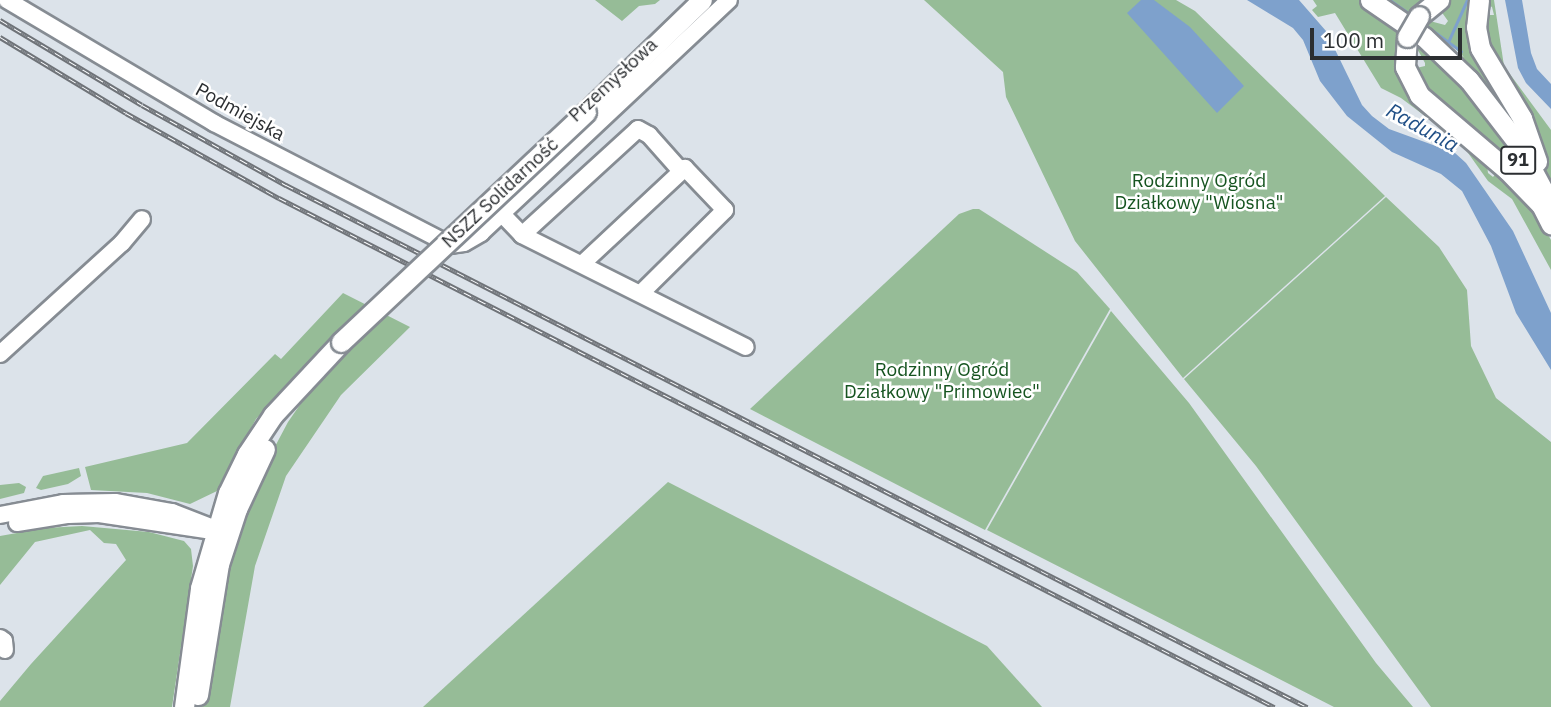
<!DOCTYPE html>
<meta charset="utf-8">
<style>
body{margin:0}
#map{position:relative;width:1551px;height:707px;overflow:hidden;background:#dce3ea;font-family:"IBM Plex Sans",sans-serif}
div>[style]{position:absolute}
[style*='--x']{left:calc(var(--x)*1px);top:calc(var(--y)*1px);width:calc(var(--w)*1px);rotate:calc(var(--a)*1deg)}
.green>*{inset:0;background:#96bc97}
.water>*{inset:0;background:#7ea1cc}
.stream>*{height:2.5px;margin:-1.25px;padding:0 1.25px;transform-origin:1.25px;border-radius:1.25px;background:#7ea1cc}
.roads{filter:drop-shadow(2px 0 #868c93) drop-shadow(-2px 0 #868c93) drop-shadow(0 2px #868c93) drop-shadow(0 -2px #868c93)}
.minor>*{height:16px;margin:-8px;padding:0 8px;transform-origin:8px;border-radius:8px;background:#fff}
.major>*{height:19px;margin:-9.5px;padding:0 9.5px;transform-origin:9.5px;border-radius:9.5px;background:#fff}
.rail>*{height:5px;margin-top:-2.5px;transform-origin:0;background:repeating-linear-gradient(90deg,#fff 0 8px,#6f7378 0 16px);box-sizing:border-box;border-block:2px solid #6f7378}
.bridges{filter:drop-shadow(2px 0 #868c93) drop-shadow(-2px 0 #868c93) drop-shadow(0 2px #868c93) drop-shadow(0 -2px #868c93)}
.major-bridge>*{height:19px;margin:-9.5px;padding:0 9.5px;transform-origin:9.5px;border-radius:9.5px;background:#fff}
span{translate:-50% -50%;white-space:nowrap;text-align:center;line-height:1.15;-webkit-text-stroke:5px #fff;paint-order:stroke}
.shield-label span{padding:2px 5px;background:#fff;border:2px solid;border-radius:5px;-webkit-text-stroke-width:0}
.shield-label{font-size:18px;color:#2b2e31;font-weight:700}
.street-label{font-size:19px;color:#2b2e31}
.park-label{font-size:19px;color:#165420}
.water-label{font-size:21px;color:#204f86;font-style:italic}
.scale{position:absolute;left:1310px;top:28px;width:152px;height:32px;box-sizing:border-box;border:4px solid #2b2e31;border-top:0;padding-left:9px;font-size:21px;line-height:24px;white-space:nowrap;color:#2b2e31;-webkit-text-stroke:5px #fff;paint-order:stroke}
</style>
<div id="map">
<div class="green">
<div style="clip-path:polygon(595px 0,660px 0,655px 4px,639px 6px,622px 21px)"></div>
<div style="clip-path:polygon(924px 0,1176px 0,1195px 11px,1385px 196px,1183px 378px,1075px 241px,1006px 97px,1003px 72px)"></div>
<div style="clip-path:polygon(1313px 0,1360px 0,1433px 50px,1503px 137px,1525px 177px,1436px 104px,1412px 69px,1425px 66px,1425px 63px,1414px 43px,1398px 41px,1396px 58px,1487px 165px,1488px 173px,1493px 177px,1500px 168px,1534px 209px,1551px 240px,1551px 270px,1512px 199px,1488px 181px,1461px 143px,1401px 98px,1381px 88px,1335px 13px,1318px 17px,1312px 10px,1317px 6px)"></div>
<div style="clip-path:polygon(1382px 0,1429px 0,1426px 20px,1445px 25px,1448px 21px,1438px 7px,1448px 0,1473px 0,1472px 7px,1524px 134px,1457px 58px,1456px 53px,1464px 57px,1448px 42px,1440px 42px)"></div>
<div style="clip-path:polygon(1487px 0,1494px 0,1504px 66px,1551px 130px,1551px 187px,1536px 139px,1495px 66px,1482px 15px,1494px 15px,1492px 7px,1486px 4px)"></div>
<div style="clip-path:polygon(1386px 197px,1439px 247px,1467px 290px,1471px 346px,1496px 398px,1551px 442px,1551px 707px,1431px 707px,1256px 466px,1184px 379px)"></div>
<div style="clip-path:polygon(973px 209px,979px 209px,1077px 272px,1110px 309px,985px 530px,750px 409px,959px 214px)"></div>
<div style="clip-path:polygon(343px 293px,410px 327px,341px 395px,286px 476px,255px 566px,230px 707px,201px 707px,213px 611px,238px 532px,262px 471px,288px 422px,313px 386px,335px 335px,256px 419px,217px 491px,190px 504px,147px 493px,91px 490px,85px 467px,187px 443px,275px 354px,281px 359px)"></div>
<div style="clip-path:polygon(1111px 311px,1189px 403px,1376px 663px,1413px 707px,1334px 707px,987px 530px)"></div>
<div style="clip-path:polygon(79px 468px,81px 476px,68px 484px,41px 490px,36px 488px,43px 476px)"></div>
<div style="clip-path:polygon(668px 482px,987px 646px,1042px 707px,423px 707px)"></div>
<div style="clip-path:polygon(19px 483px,26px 487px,24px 493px,0 499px,0 485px)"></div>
<div style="clip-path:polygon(82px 526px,149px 532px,184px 541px,191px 549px,193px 566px,172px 707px,0 707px,0 701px,31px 664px,126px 560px,116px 544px,104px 543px,90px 530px,35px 542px,0 585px,0 536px,45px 528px)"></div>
</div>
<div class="water">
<div style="clip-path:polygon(1141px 0,1154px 0,1190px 27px,1244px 86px,1217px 113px,1127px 13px)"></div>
<div style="clip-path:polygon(1247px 0,1299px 0,1326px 31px,1362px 105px,1372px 116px,1389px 129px,1455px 153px,1466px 163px,1513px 231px,1551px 313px,1551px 370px,1516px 313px,1491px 246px,1462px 191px,1441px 174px,1392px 152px,1347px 116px,1320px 81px,1303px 40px,1293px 28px)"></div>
<div style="clip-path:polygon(1505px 0,1522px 0,1531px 53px,1537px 69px,1551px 84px,1551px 109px,1526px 83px,1518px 68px)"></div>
</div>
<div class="stream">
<div style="--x:1390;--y:0;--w:24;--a:35"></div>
<div style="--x:1424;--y:24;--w:46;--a:36.1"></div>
<div style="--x:1449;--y:40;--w:44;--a:-65.8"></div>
</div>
<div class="roads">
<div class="minor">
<div style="--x:7;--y:0;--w:241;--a:30.7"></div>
<div style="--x:214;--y:123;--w:266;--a:27.3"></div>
<div style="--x:450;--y:245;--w:14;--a:-8"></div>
<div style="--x:464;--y:243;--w:20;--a:-30"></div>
<div style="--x:481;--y:233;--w:340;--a:-43.2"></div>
<div style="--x:501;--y:213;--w:30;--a:46"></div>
<div style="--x:522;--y:235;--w:250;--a:26.6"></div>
<div style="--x:522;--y:235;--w:157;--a:-42.4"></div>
<div style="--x:638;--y:129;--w:13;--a:29"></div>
<div style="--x:649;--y:135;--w:48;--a:48.4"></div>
<div style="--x:582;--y:264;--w:141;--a:-43"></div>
<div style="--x:685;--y:168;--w:58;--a:46.4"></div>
<div style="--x:725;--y:210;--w:118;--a:135.3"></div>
<div style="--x:0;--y:354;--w:165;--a:-42.3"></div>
<div style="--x:122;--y:243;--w:31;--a:-50"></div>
<div style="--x:0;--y:515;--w:64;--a:-10.8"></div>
<div style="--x:63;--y:503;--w:52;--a:-1.1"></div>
<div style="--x:115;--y:502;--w:58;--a:10"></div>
<div style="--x:172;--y:512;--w:58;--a:21.3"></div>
<div style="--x:17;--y:523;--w:52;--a:-8.9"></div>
<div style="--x:68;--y:515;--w:31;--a:-2"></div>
<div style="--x:99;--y:514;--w:108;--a:8.5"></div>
<div style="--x:0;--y:638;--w:5;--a:37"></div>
<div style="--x:4;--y:641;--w:9;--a:84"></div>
</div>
<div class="major">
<div style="--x:1370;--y:0;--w:65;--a:34.4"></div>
<div style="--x:1424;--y:37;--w:62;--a:43.7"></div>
<div style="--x:1469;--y:80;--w:82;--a:52.4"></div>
<div style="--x:1519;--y:145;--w:68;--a:61.9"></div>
<div style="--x:1479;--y:0;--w:27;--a:96"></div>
<div style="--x:1476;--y:27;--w:21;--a:79"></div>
<div style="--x:1480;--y:48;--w:82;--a:59"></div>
<div style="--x:1522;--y:118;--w:46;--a:70.8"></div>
<div style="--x:1419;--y:16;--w:26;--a:-39"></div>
<div style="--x:1407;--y:37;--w:30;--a:94"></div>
<div style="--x:1405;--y:67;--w:31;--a:63"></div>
<div style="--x:1419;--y:95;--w:116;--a:40.4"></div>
<div style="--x:1507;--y:170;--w:50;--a:45.8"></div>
<div style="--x:586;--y:112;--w:161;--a:-44"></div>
<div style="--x:1536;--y:195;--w:33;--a:63"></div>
<div style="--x:198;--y:695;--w:133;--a:-80.9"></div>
<div style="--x:219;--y:564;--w:58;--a:-71.9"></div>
<div style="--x:237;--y:509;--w:66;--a:-65"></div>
<div style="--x:184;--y:707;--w:120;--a:-82.3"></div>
<div style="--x:200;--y:588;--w:99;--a:-73.6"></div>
<div style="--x:228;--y:493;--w:43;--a:-64"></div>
<div style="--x:247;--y:454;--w:47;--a:-56.3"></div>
<div style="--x:273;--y:415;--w:100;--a:-47"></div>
</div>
</div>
<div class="rail">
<div style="--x:0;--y:20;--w:165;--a:30.9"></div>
<div style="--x:142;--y:105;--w:165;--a:29.1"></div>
<div style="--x:286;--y:185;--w:1147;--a:27.08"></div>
<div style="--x:0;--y:37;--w:147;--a:31.1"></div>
<div style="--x:126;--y:113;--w:175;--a:29.1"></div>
<div style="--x:279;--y:198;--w:1118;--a:27.09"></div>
</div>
<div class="bridges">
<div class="major-bridge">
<div style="--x:1407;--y:37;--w:24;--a:-60"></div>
<div style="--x:341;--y:342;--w:336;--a:-43.2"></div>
</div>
</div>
<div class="shield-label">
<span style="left:1518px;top:160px">91</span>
</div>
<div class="street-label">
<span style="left:613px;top:80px;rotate:-43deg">Przemysłowa</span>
<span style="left:240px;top:112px;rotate:29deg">Podmiejska</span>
<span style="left:500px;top:193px;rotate:-43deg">NSZZ Solidarność</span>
</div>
<div class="park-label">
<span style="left:1199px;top:192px">Rodzinny Ogród<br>Działkowy "Wiosna"</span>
<span style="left:942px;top:381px">Rodzinny Ogród<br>Działkowy "Primowiec"</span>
</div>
<div class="water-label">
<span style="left:1423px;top:127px;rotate:29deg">Radunia</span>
</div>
<div class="scale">100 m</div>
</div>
